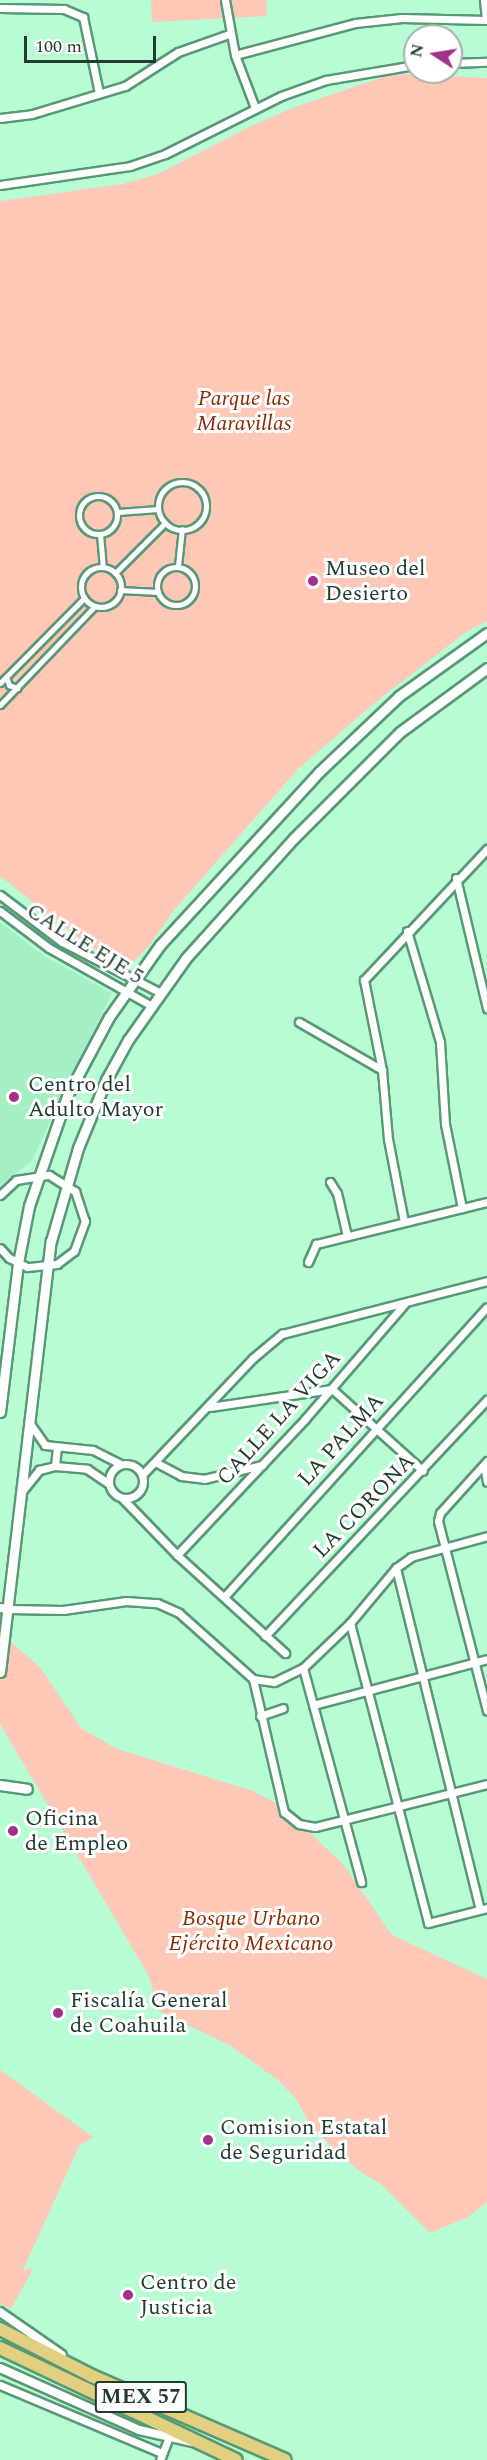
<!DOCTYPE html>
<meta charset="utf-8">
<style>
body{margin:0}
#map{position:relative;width:487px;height:2460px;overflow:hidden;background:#b7fcd3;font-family:Spectral,serif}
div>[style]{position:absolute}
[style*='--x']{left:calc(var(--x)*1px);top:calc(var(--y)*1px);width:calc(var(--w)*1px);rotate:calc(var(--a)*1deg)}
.built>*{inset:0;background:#a4f0c4}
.green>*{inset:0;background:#fec7b6}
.roads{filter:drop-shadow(2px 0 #579974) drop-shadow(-2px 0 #579974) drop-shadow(0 2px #579974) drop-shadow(0 -2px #579974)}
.pedestrian>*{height:5px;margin:-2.5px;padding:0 2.5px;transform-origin:2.5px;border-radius:2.5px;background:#fff}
.pedestrian>.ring{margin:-2.5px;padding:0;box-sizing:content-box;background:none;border:5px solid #fff;border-radius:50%}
.minor>*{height:7px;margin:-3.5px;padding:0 3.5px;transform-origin:3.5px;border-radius:3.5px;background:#fff}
.minor>.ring{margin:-3.5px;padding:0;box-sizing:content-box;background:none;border:7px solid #fff;border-radius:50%}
.tertiary>*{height:8px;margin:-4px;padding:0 4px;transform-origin:4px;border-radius:4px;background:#fff}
.secondary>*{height:9px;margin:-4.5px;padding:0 4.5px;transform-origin:4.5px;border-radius:4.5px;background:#fff}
.trunk>*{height:12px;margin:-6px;padding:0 6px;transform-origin:6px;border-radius:6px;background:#e0d080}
.dots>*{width:16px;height:16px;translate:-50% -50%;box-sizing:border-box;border:3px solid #fff;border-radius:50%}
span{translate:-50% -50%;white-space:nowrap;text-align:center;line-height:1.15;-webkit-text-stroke:6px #fff;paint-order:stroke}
.shield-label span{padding:2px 4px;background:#fff;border:2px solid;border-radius:4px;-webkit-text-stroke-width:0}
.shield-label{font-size:21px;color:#223d2e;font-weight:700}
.park-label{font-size:22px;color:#8d2900;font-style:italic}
.poi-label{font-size:22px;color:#223d2e}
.left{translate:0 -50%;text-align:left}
.street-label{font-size:22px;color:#223d2e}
.north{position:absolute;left:403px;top:24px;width:60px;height:60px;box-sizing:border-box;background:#fff;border:2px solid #a7b1ab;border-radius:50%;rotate:282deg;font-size:16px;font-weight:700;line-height:24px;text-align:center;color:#223d2e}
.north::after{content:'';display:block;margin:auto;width:21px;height:27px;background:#a32f8a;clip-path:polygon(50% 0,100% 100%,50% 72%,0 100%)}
.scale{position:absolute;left:24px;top:36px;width:132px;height:27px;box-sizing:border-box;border:3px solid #223d2e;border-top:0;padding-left:8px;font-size:18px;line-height:21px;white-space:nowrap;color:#223d2e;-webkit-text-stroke:4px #fff;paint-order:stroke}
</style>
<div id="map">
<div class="built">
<div style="clip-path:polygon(0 922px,44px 956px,112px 993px,31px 1162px,0 1185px)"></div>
</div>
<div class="green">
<div style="clip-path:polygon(151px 0,266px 0,267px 16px,152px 22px)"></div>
<div style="clip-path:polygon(419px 74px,487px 78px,487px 621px,466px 632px,377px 701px,299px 768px,174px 910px,149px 946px,132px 963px,115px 959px,88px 946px,0 876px,0 201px,123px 184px,158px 174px,251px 126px,295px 107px,389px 75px)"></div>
<div style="clip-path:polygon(0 1633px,40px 1667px,81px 1728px,117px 1749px,253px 1791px,280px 1805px,343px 1864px,392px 1935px,487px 1979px,487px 2202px,468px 2217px,430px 2233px,382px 2185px,358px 2170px,311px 2127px,297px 2100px,278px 2080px,231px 2046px,159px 2011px,149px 1976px,0 1724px)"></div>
<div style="clip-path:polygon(0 2070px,93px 2137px,79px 2146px,23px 2270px,33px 2269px,11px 2309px,0 2304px)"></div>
</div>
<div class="roads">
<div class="pedestrian">
<div class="ring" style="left:158px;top:482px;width:43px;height:43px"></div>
<div class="ring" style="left:79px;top:496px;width:33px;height:33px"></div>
<div style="--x:118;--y:512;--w:40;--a:-4.3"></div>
<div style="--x:100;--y:534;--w:33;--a:85"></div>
<div style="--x:178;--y:566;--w:37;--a:-84"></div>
<div class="ring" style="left:157px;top:567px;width:33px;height:33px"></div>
<div class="ring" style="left:81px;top:567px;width:35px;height:35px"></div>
<div style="--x:115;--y:573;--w:71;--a:-45"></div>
<div style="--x:120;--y:590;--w:38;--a:3"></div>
<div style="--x:6;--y:677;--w:9;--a:69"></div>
<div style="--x:9;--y:685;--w:9;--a:21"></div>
<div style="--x:0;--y:683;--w:120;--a:-45.3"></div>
<div style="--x:0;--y:705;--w:137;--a:-46.2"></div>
</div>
<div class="minor">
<div style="--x:225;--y:0;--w:56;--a:79.7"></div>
<div style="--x:235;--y:55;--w:57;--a:69.3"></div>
<div style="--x:484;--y:0;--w:20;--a:84"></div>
<div style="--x:0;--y:8;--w:64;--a:0.9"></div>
<div style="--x:64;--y:9;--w:21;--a:23"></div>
<div style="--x:83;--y:17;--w:78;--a:78.1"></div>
<div style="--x:235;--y:55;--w:124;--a:-14.9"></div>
<div style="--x:355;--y:23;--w:47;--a:-6.1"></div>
<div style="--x:402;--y:18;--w:85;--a:1.3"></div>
<div style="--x:451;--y:63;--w:36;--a:-2"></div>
<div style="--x:0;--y:118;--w:32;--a:-7"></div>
<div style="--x:32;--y:114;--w:97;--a:-16.8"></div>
<div style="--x:125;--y:86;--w:63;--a:-32.7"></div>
<div style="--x:178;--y:52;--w:54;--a:-19.4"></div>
<div style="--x:0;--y:185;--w:131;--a:-8.3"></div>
<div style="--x:130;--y:166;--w:37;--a:-19"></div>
<div style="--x:165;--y:154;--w:130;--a:-26.6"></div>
<div style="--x:281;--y:96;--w:48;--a:-19.6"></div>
<div style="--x:326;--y:80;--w:90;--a:-9.6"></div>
<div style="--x:456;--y:878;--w:134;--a:76.6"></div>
<div style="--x:0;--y:895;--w:78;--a:37.2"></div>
<div style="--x:62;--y:942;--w:111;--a:27.3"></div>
<div style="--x:0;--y:911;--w:61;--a:37.1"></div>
<div style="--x:49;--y:948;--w:118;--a:29.4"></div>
<div style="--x:407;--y:931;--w:116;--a:73.4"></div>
<div style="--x:440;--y:1042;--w:82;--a:86.5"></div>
<div style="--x:445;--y:1124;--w:86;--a:78.6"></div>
<div style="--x:299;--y:1022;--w:96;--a:30"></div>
<div style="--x:330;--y:1182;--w:13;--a:58"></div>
<div style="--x:337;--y:1193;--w:44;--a:76.9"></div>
<div style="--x:0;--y:1195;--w:22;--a:-43"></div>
<div style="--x:16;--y:1180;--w:33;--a:-9"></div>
<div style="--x:49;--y:1175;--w:31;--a:32"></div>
<div style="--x:75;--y:1191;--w:32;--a:72"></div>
<div style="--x:85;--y:1221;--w:32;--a:110"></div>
<div style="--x:74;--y:1251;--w:21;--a:143"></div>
<div style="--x:57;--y:1264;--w:30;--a:174"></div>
<div style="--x:27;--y:1267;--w:20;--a:-153"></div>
<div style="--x:9;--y:1258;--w:13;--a:-132"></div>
<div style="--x:404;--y:1222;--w:85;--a:-100.9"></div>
<div style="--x:388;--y:1139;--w:69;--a:-95"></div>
<div style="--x:382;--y:1070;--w:92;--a:-101.3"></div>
<div style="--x:364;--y:980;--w:180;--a:-46.8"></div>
<div style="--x:308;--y:1262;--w:20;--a:-66"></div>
<div style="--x:316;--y:1244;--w:176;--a:-13.8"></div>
<div style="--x:210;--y:1407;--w:123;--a:-8.4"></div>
<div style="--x:332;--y:1389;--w:122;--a:42"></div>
<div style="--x:31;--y:1425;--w:24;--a:55"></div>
<div style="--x:45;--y:1445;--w:48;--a:5.9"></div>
<div style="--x:93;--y:1450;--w:30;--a:27"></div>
<div style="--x:487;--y:1461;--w:70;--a:132.1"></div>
<div style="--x:440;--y:1513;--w:8;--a:104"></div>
<div style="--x:438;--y:1521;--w:196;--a:75.5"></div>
<div style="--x:157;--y:1463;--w:27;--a:28"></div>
<div style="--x:181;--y:1476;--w:23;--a:7"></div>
<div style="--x:204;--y:1479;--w:60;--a:-13.6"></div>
<div class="ring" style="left:109px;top:1464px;width:27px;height:27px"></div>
<div style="--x:484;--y:1465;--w:17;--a:80"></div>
<div style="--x:55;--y:1466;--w:18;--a:-84"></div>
<div style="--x:142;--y:1475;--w:161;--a:-46.5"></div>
<div style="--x:253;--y:1358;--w:38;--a:-40"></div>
<div style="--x:282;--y:1334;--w:212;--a:-14.5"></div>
<div style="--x:23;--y:1490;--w:26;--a:-51"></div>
<div style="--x:39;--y:1470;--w:16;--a:-14"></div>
<div style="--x:55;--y:1466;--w:32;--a:5"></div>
<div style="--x:87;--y:1469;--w:25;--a:34"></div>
<div style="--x:123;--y:1499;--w:78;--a:46"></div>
<div style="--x:177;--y:1555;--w:146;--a:42.2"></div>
<div style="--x:177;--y:1555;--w:187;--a:-46.7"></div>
<div style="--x:305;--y:1419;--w:153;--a:-49.2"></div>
<div style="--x:396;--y:1568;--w:351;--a:76.2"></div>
<div style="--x:224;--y:1597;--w:391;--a:-47.8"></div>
<div style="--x:9;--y:1609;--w:54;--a:1.1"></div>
<div style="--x:63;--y:1610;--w:64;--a:-8.1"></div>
<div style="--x:126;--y:1601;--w:31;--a:4"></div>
<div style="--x:157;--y:1603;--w:24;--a:24"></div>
<div style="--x:179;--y:1613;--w:99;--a:41.7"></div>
<div style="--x:253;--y:1679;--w:21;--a:8"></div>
<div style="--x:274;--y:1682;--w:32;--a:-26"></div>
<div style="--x:303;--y:1668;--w:65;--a:-43.8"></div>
<div style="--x:350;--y:1623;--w:72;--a:-50.1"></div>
<div style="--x:396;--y:1568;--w:19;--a:-36"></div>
<div style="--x:411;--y:1557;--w:79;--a:-15.4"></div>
<div style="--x:350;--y:1623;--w:310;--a:75.4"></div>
<div style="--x:428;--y:1923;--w:61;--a:-14.3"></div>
<div style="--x:265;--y:1636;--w:324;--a:-46.8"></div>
<div style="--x:303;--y:1668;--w:222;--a:74.8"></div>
<div style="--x:253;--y:1679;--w:137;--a:76.9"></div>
<div style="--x:284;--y:1812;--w:19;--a:39"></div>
<div style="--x:299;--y:1824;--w:16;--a:11"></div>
<div style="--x:315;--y:1827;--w:177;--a:-14"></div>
<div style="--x:313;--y:1705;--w:180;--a:-14.8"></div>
<div style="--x:260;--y:1716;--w:24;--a:-19"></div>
<div style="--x:0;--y:2385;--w:176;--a:22.8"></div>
<div style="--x:160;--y:2460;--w:22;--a:-69"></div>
</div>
<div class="tertiary">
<div style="--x:0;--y:1608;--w:9;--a:6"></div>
<div style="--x:0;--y:2312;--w:75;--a:34.7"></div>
<div style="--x:0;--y:2368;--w:152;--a:24"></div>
<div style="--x:139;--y:2430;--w:54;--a:12.8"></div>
</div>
<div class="secondary">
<div style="--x:0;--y:1412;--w:150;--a:-83.1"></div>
<div style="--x:18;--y:1263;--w:58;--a:-79.1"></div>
<div style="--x:29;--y:1206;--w:116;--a:-70.9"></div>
<div style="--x:67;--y:1096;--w:89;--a:-62"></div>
<div style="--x:109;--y:1017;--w:88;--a:-54.7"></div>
<div style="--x:160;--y:945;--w:235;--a:-47.4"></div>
<div style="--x:319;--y:772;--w:110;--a:-43.5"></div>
<div style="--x:399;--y:696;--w:108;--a:-35.6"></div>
<div style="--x:0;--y:1672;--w:434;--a:-83.3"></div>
<div style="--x:51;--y:1241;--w:97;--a:-73.8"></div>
<div style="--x:78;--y:1148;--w:74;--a:-67.6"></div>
<div style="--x:106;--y:1080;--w:46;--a:-61.2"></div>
<div style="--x:128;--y:1040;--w:100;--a:-54.7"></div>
<div style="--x:186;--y:958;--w:161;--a:-48"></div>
<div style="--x:294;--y:838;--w:150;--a:-45"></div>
<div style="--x:400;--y:732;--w:108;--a:-36.3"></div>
<div style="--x:0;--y:1785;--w:27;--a:8"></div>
</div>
<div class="trunk">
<div style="--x:0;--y:2329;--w:103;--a:27.1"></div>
<div style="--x:92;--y:2376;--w:210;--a:23.5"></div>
<div style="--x:0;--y:2348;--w:261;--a:25.4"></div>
</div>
</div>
<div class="dots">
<div style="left:313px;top:581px;background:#a32f8a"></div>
<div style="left:14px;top:1097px;background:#a32f8a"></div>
<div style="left:13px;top:1831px;background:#a32f8a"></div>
<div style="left:58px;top:2013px;background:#a32f8a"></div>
<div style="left:208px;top:2140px;background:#a32f8a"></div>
<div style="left:128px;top:2295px;background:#a32f8a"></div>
</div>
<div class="shield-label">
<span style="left:141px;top:2397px">MEX 57</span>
</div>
<div class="park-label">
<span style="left:244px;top:411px">Parque las<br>Maravillas</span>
<span style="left:251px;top:1931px">Bosque Urbano<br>Ejército Mexicano</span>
</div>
<div class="poi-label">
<span class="left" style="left:325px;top:581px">Museo del<br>Desierto</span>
<span class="left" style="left:28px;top:1097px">Centro del<br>Adulto Mayor</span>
<span class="left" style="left:25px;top:1831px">Oficina<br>de Empleo</span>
<span class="left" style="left:70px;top:2013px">Fiscalía General<br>de Coahuila</span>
<span class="left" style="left:220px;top:2140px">Comision Estatal<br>de Seguridad</span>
<span class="left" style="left:140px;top:2295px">Centro de<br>Justicia</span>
</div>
<div class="street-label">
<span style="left:85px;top:944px;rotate:32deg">CALLE EJE 5</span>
<span style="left:279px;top:1418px;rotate:-48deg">CALLE LA VIGA</span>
<span style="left:341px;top:1440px;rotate:-48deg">LA PALMA</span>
<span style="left:364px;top:1506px;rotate:-46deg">LA CORONA</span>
</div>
<div class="north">N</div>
<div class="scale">100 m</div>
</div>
